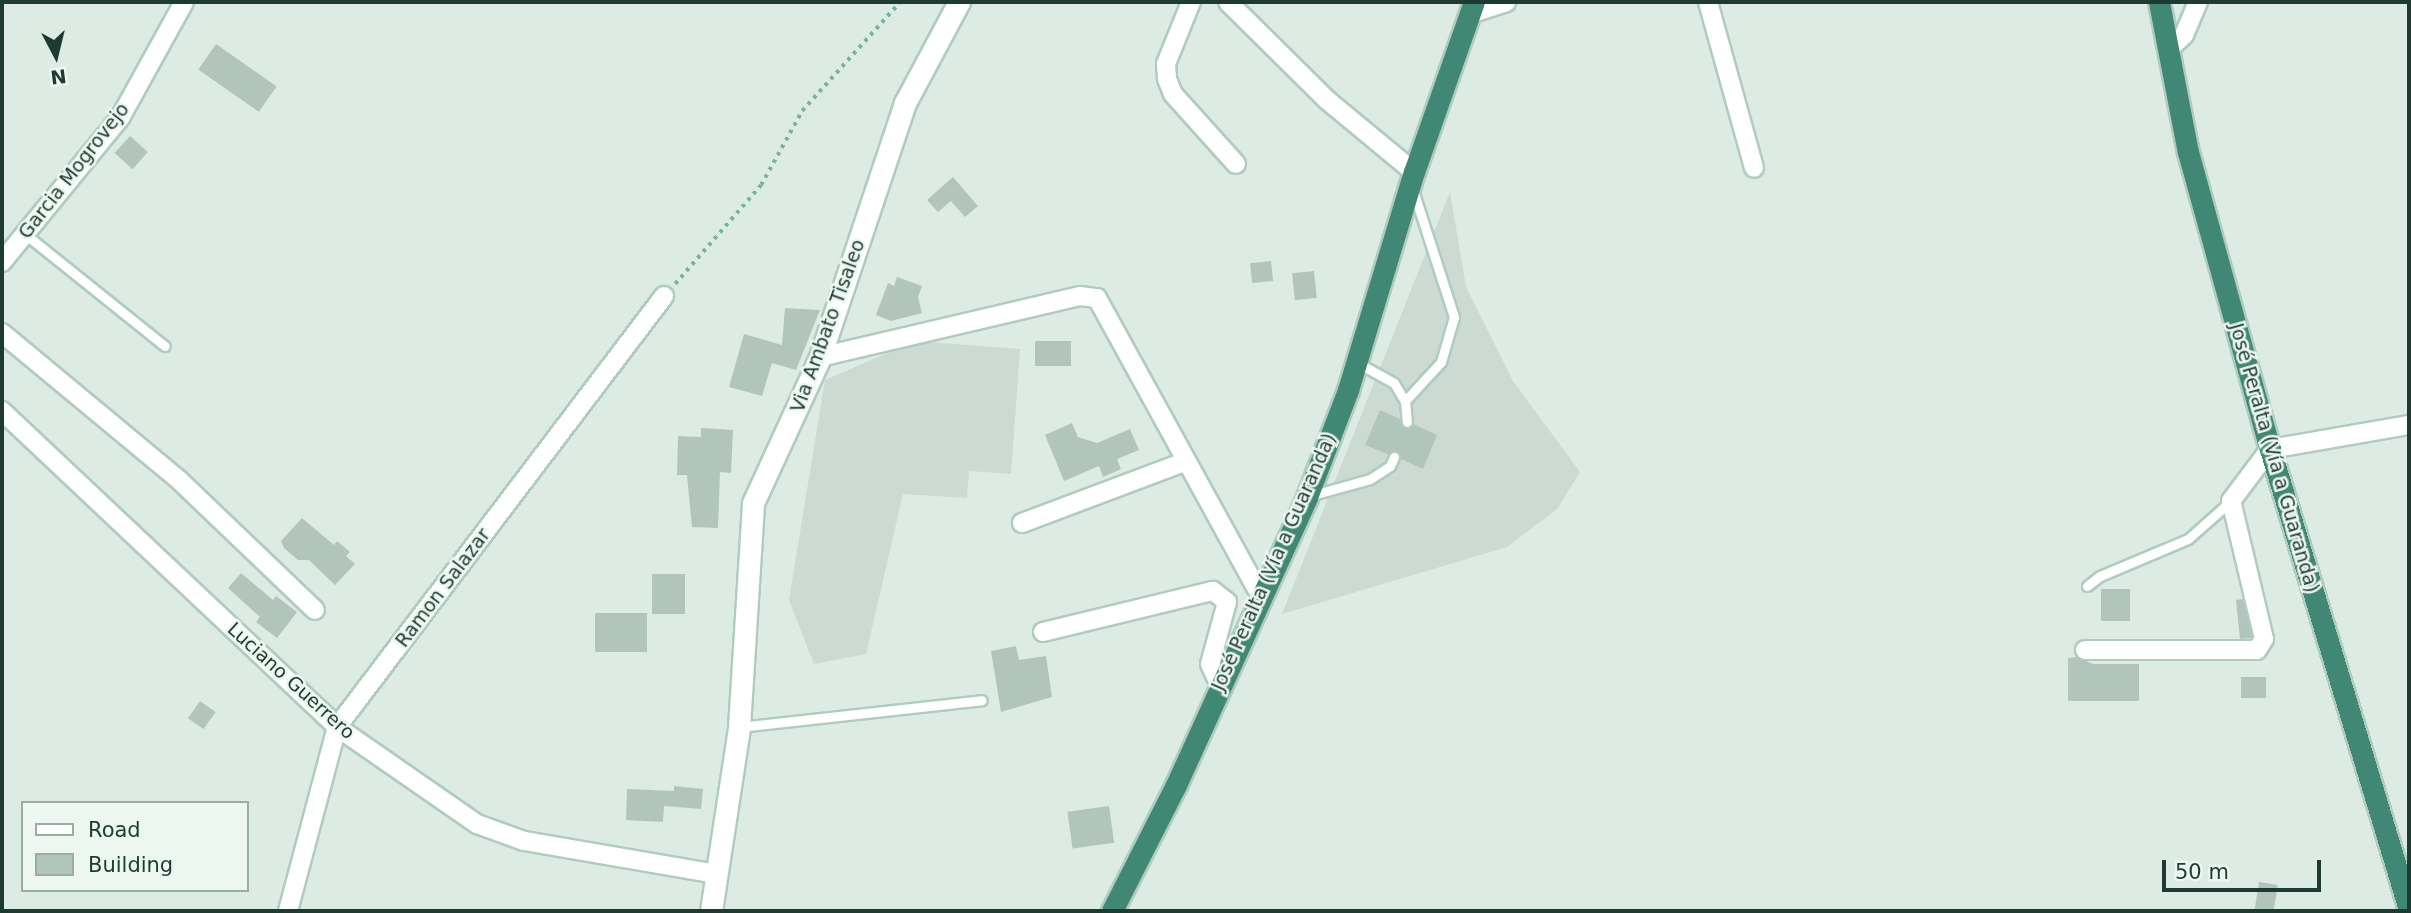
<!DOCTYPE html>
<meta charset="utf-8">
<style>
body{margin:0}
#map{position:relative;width:2411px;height:913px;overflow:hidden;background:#dcebe4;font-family:"DejaVu Sans",sans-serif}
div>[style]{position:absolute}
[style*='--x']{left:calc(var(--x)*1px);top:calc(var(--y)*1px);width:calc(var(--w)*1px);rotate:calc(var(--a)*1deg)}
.built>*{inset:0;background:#cbdad2}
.building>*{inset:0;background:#b2c5bc;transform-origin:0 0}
.path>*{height:3.5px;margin-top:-1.75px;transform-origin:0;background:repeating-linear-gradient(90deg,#79b29d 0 3.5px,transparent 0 8.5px)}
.roads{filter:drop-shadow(2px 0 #afccbf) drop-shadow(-2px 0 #afccbf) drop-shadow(0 2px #afccbf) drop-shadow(0 -2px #afccbf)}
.service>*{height:9px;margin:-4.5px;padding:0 4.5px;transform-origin:4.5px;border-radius:4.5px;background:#fff}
.minor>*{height:18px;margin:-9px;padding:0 9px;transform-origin:9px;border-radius:9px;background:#fff}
.secondary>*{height:21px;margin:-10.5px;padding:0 10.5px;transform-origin:10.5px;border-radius:10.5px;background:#fff}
.trunk>*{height:21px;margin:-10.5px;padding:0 10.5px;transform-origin:10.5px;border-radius:10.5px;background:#418874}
span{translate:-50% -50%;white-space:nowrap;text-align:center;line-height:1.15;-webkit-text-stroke:5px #edf7f1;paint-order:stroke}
.street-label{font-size:19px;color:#1d3b31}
.frame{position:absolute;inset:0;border:4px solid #1d3b31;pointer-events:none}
.legend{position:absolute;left:21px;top:801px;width:228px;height:91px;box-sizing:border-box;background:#edf7f1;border:2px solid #9aaca4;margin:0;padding:9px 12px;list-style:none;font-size:21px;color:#1d3b31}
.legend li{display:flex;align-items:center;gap:14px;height:35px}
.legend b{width:35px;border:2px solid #9aaca4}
.north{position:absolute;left:21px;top:21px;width:70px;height:70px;-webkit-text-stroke:5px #edf7f1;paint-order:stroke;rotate:173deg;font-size:19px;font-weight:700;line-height:28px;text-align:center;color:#1d3b31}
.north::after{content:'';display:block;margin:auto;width:24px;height:32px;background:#1d3b31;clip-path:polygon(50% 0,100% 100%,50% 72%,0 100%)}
.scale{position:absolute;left:2162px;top:860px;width:159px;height:32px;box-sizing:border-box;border:4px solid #1d3b31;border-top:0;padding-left:9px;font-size:21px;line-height:24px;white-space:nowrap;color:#1d3b31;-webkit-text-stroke:5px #edf7f1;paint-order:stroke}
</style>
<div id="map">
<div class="built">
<div style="clip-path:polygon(1450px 192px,1466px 287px,1513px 381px,1580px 472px,1557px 509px,1507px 547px,1282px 614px)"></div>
<div style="clip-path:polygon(915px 341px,1020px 349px,1011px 474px,969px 471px,967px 498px,903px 494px,866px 654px,814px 664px,789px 600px,825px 380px)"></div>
</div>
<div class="building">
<div style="left:216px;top:44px;width:74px;height:31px;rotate:35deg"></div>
<div style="left:130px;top:136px;width:24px;height:23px;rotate:42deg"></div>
<div style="clip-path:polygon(953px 177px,978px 206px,965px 217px,951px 201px,938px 212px,927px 200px)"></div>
<div style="left:1271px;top:261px;width:20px;height:21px;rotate:84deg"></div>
<div style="left:1314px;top:271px;width:27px;height:22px;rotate:84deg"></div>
<div style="clip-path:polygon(897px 277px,922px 286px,918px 297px,922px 313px,891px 321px,876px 315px,888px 283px,894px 286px)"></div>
<div style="clip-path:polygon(785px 308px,820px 310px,796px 370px,772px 363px,762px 396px,729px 387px,744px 334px,782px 345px)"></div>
<div style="left:1071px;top:341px;width:25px;height:36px;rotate:90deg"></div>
<div style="clip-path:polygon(1380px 410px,1400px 419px,1405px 429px,1413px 424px,1437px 435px,1423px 469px,1401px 459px,1396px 450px,1388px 454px,1365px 445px)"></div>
<div style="clip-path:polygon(1072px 423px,1078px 437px,1097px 443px,1130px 429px,1139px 450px,1117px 459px,1121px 469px,1103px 477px,1099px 466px,1064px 481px,1045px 435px)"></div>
<div style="clip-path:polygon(701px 428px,733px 430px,731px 473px,720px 472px,718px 528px,692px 527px,687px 475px,677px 475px,678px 436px,701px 437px)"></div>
<div style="clip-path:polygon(302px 518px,334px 545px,337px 541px,350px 552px,346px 556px,355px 564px,335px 585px,309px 560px,298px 560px,284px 548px,281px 541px)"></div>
<div style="clip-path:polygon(241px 573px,273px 600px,276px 596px,297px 612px,277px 638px,256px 622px,260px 617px,228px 588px)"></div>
<div style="left:685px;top:574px;width:40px;height:33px;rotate:90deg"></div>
<div style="left:2101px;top:589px;width:29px;height:32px"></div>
<div style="clip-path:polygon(2243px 599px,2252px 637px,2251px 638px,2240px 639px,2236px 600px)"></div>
<div style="left:595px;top:613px;width:52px;height:39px"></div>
<div style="clip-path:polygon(1016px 646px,1019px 660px,1046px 656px,1052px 697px,1001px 712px,991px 651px)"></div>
<div style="clip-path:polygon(2077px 657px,2093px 664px,2139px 664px,2139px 701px,2068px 701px,2068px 658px)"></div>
<div style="left:2241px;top:677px;width:25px;height:21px"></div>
<div style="left:200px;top:701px;width:19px;height:21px;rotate:35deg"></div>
<div style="clip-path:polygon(674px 786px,703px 789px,701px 809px,664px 806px,663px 822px,626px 820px,627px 789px,674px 791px)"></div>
<div style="left:1109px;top:806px;width:37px;height:42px;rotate:82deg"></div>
<div style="left:2259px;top:882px;width:19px;height:29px;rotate:9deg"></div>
</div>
<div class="path">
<div style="--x:675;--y:284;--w:131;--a:-49"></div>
<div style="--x:761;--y:185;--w:85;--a:-61"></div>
<div style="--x:802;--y:111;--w:147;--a:-48"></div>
</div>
<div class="roads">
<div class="service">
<div style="--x:25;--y:234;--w:179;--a:38.7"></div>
<div style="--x:1356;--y:362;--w:43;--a:28.9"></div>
<div style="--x:1394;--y:383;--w:21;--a:59"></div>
<div style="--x:1405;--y:401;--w:21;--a:85"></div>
<div style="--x:1405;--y:401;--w:53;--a:-47.3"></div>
<div style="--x:1441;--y:362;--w:47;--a:-73.9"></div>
<div style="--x:1454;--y:317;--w:133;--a:-107.9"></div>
<div style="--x:1309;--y:496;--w:63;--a:-15.6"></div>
<div style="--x:1370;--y:479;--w:24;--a:-33"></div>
<div style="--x:1390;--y:466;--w:10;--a:-66"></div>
<div style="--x:2087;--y:586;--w:16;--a:-38"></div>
<div style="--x:2100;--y:576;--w:95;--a:-22.8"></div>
<div style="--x:2188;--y:539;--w:57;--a:-41.5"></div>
<div style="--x:739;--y:727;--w:244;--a:-6.3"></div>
</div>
<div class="minor">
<div style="--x:1191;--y:2;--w:67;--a:112"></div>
<div style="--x:1166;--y:64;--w:15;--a:86"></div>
<div style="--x:1167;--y:79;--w:16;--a:68"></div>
<div style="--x:1173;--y:94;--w:94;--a:48"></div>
<div style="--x:1228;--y:2;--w:139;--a:44.7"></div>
<div style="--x:1327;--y:100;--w:113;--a:39.6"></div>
<div style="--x:1708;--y:2;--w:172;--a:74.5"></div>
<div style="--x:1470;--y:14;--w:38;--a:-18"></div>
<div style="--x:2168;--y:50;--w:22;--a:-43"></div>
<div style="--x:2184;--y:35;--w:36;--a:-67"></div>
<div style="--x:2;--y:262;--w:186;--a:-50.7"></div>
<div style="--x:120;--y:118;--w:132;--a:-61.1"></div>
<div style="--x:2;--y:333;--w:230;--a:39.7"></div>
<div style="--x:179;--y:480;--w:188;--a:43.7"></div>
<div style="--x:820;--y:357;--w:267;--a:-13.2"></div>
<div style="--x:1080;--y:296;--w:17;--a:7"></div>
<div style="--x:1097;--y:298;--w:339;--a:61.2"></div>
<div style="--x:2;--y:411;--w:461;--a:43.3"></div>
<div style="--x:337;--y:727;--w:170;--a:34.7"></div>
<div style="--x:477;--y:824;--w:50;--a:19.9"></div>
<div style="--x:524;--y:841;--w:196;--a:9.7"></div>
<div style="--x:1022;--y:523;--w:173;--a:-20.6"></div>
<div style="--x:1043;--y:632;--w:175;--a:-13.6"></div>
<div style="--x:1213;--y:591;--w:18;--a:38"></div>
<div style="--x:1227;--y:602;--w:64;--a:105.3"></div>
<div style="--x:1210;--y:664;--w:21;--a:65"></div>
<div style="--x:2085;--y:650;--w:172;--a:0"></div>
<div style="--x:2257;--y:650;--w:13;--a:-58"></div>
<div style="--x:2264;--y:639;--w:142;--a:-103.4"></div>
<div style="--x:2231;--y:501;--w:65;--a:-53.1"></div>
<div style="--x:2270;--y:449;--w:141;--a:-9.8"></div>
<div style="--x:288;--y:911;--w:190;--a:-75.1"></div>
<div style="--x:337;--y:727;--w:541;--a:-52.81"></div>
</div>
<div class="secondary">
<div style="--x:711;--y:911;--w:186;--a:-81.3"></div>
<div style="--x:739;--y:727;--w:224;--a:-86.4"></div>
<div style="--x:753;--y:503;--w:161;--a:-65.3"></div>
<div style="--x:820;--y:357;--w:268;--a:-71.5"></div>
<div style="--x:905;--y:103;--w:115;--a:-61.9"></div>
</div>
<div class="trunk">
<div style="--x:2159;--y:2;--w:153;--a:79.1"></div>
<div style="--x:2188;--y:152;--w:308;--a:74.6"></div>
<div style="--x:2270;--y:449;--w:481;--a:73.2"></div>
<div style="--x:1112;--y:911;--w:141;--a:-63.1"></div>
<div style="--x:1176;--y:785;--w:316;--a:-65.5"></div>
<div style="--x:1307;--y:497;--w:115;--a:-69"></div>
<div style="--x:1348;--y:390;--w:228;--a:-73.2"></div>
<div style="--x:1414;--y:172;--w:180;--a:-70.6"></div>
</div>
</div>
<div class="street-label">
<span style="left:74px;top:171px;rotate:-52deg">Garcia Mogrovejo</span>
<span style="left:828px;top:326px;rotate:-70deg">Via Ambato Tisaleo</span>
<span style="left:2274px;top:458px;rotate:74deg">José Peralta (Vía a Guaranda)</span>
<span style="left:1274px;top:562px;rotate:-66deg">José Peralta (Vía a Guaranda)</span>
<span style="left:443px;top:588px;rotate:-53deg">Ramon Salazar</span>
<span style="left:291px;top:681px;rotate:42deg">Luciano Guerrero</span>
</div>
<div class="frame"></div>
<ul class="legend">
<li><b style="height:9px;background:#fff"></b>Road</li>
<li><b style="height:19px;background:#b2c5bc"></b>Building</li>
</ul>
<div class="north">N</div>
<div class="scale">50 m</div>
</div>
